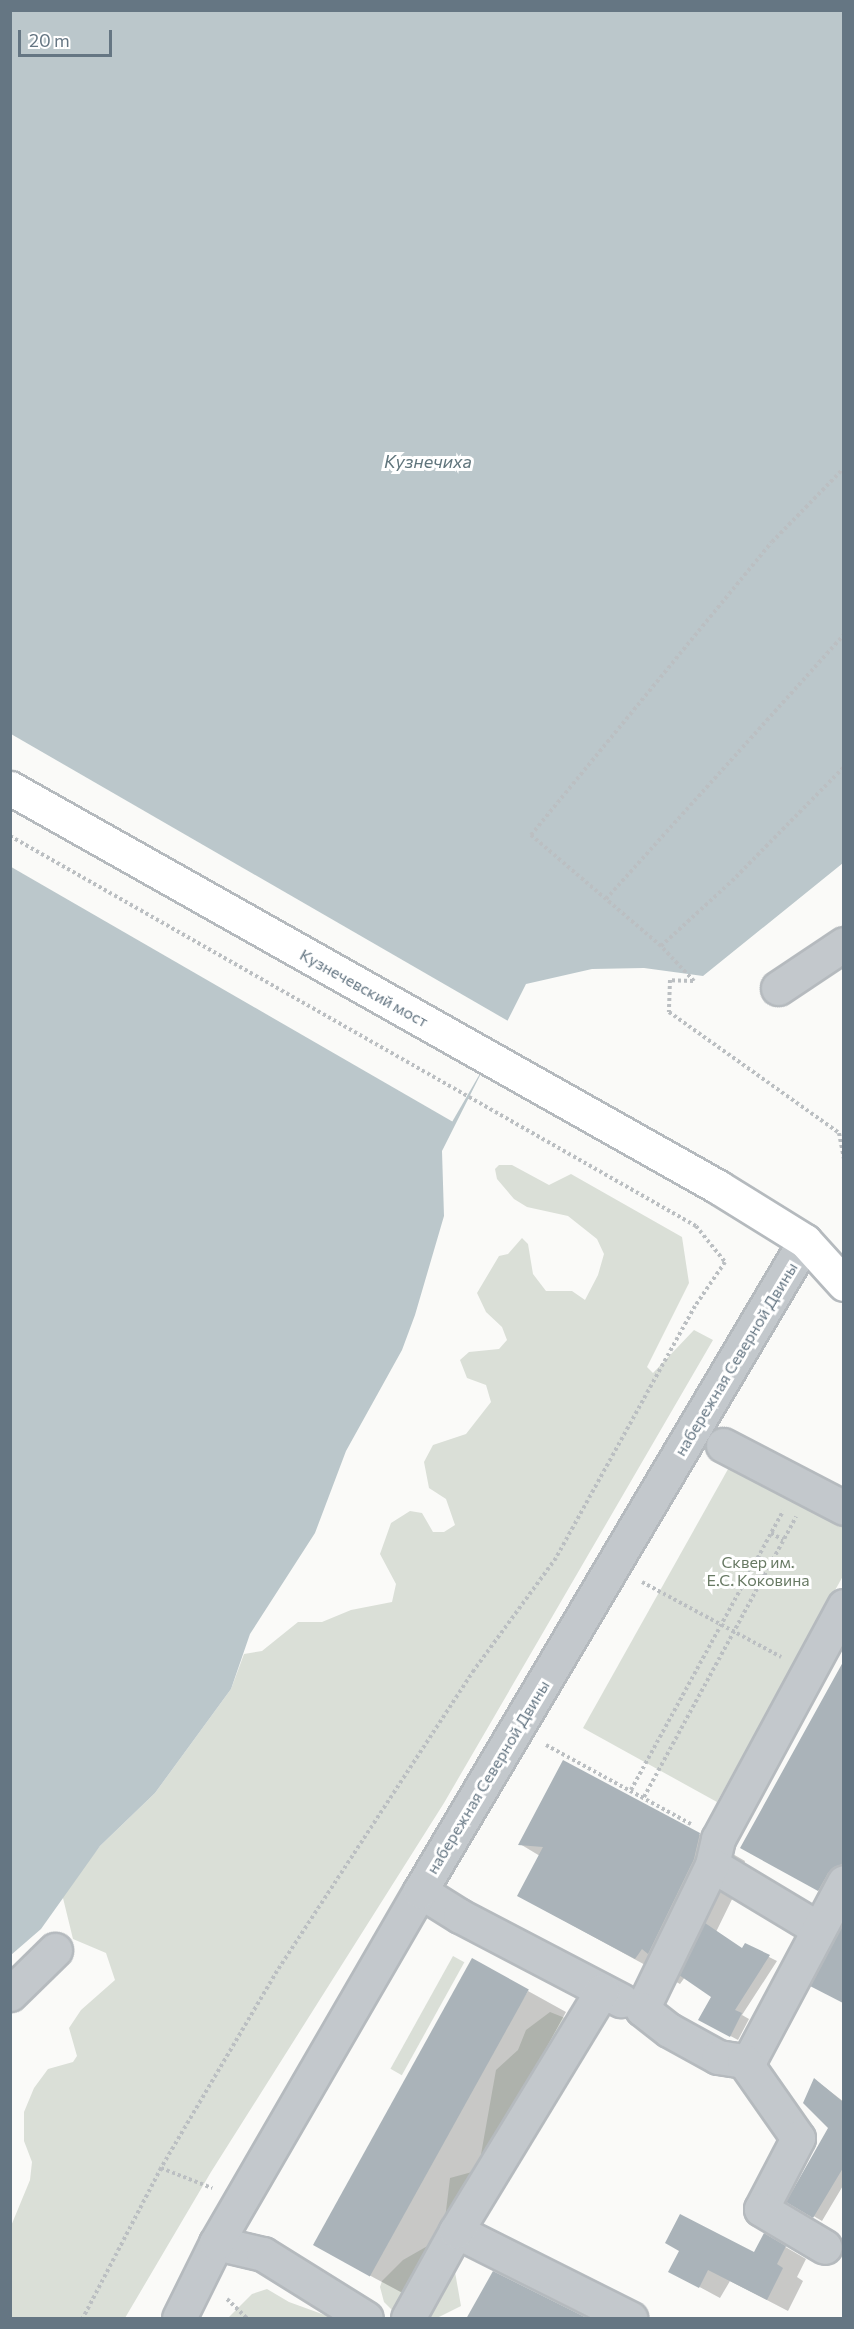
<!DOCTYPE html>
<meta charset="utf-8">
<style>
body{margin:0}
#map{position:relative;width:854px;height:2329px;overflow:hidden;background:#fafaf8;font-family:Commissioner,sans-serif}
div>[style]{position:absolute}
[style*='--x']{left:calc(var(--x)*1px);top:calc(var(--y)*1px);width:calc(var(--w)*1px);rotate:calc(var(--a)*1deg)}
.green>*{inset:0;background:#dadfd7;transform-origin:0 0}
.water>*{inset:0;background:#bbc7cb}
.pier>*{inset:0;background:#fafaf8;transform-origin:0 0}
.shadow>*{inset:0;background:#0003}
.building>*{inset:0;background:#aab3b9;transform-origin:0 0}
.path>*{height:4px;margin-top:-2px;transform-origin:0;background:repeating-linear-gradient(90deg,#bbbfc2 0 3px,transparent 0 6px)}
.roads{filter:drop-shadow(2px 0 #b5babe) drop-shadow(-2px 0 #b5babe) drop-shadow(0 2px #b5babe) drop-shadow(0 -2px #b5babe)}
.minor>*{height:33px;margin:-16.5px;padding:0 16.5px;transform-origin:16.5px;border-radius:16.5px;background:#c3c8cc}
.major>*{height:33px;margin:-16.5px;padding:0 16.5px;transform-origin:16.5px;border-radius:16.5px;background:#fff}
span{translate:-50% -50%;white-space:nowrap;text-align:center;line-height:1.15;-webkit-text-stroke:6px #fff;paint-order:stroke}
.street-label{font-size:16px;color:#657683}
.park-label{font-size:16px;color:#687a64}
.water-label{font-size:18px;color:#60757c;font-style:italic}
.frame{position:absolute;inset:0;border:12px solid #657683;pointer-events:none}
.scale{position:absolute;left:18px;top:30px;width:94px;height:27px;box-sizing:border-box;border:3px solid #657683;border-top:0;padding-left:8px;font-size:18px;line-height:21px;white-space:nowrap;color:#657683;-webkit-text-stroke:4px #fff;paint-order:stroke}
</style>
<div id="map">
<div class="green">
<div style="clip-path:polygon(499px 1165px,512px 1165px,549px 1185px,571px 1174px,682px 1237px,689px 1283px,647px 1367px,653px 1373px,694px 1330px,713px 1340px,444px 1803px,211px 2172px,125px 2318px,11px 2318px,11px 2226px,30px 2180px,32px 2162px,24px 2141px,24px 2112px,34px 2088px,48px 2069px,73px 2062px,77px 2056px,69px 2028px,81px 2010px,115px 1980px,106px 1953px,73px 1939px,62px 1894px,100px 1846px,155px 1793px,231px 1689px,244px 1654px,262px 1651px,298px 1622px,322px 1622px,351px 1610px,392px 1602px,396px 1584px,380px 1554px,391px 1523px,410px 1511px,422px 1513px,433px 1532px,444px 1532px,455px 1525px,446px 1499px,429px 1488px,424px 1462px,433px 1445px,466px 1434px,491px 1402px,486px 1385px,467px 1378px,460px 1360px,469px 1352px,499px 1349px,507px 1340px,502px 1327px,486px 1312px,477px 1293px,499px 1256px,508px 1254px,522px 1238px,528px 1244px,533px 1274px,546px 1291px,572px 1291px,585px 1300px,598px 1275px,604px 1254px,597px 1239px,568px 1216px,527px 1207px,514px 1199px,497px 1179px,495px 1169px)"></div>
<div style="clip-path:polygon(732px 1462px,843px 1524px,843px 1576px,717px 1802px,583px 1728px)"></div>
<div style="left:453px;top:1956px;width:13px;height:129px;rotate:29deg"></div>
<div style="clip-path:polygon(550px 2012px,565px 2018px,448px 2232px,461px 2306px,437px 2318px,400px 2318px,384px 2302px,380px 2287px,382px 2281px,403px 2260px,431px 2244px,445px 2219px,450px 2178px,472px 2172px,480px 2160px,496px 2070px,518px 2050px,526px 2030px)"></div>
<div style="clip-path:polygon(267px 2289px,289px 2302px,333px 2318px,228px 2318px,252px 2294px)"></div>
</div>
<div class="water">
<div style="clip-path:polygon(11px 11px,843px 11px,843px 863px,703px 976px,644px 968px,592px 969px,526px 984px,442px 1151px,444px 1216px,415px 1315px,402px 1350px,346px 1451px,315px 1533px,250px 1634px,231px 1689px,155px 1793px,100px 1846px,41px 1929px,11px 1955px)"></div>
</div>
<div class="pier">
<div style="left:11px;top:734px;width:576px;height:115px;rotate:30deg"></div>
</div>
<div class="shadow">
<div style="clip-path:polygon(844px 1666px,844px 1905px,742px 1847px)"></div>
<div style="clip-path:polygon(700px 1835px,745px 1861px,739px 1885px,716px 1932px,743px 1950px,745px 1945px,777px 1961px,742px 2015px,749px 2019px,738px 2040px,708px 2024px,712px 1996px,685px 1977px,680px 1984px,519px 1896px,540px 1856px,520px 1844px)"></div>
<div style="clip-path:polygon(844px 1926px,844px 2002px,812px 1985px)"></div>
<div style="clip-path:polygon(528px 1991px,566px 2012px,410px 2297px,354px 2267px)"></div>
<div style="clip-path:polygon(822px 2085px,844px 2102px,844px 2184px,822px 2221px,788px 2201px,830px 2128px)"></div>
<div style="clip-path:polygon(765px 2235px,806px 2259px,797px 2277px,803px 2281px,788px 2311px,730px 2281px,720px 2298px,670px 2271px,755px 2254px)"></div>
</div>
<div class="building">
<div style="clip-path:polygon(843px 1662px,843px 1863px,828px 1873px,818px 1891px,740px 1848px)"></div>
<div style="clip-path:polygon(563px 1760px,700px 1833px,694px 1859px,648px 1954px,642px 1949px,635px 1959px,517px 1896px,543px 1847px,518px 1845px)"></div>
<div style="clip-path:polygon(705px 1923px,742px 1948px,745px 1943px,770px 1955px,735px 2010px,742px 2013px,730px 2037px,698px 2020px,711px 1997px,679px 1975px)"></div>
<div style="clip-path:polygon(843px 1923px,843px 2003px,810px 1986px)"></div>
<div style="left:472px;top:1958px;width:65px;height:328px;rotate:29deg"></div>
<div style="clip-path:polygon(814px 2078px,843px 2102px,843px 2168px,813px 2218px,786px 2202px,828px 2128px,803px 2103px)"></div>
<div style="clip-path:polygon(680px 2214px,754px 2252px,764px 2233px,786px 2246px,777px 2264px,783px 2268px,767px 2300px,708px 2270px,699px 2288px,668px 2272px,679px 2251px,665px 2243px)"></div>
<div style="clip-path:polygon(493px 2271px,589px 2319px,466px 2319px)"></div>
</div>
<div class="path">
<div style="--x:10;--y:836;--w:789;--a:29.62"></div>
<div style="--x:696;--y:1226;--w:46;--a:51.1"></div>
<div style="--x:725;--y:1262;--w:53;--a:124.3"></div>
<div style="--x:695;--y:1306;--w:288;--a:118.9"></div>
<div style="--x:556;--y:1558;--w:139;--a:126.2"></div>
<div style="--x:474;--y:1670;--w:360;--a:123.2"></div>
<div style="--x:277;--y:1971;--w:229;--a:120.5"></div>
<div style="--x:161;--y:2168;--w:169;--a:117.5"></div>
<div style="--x:606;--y:899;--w:355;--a:-48"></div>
<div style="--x:661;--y:946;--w:96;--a:-42.5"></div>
<div style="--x:732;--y:881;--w:160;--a:-45.5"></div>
<div style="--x:693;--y:981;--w:23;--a:-178"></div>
<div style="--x:670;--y:980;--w:32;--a:92"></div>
<div style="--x:669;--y:1012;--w:209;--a:35.4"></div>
<div style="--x:839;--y:1133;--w:26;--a:79"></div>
<div style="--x:694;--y:981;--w:48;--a:-133.3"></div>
<div style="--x:661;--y:946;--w:171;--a:-139.5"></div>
<div style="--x:531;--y:835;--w:379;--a:-50.6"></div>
<div style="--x:772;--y:542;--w:103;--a:-45.8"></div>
<div style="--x:771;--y:1533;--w:14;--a:30"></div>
<div style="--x:642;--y:1582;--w:158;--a:28.3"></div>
<div style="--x:546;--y:1745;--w:165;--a:28.6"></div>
<div style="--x:631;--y:1790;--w:318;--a:-61.4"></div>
<div style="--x:644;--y:1797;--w:319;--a:-61.5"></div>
<div style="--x:161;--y:2168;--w:55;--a:21.4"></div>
<div style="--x:227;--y:2299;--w:28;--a:44"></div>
</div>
<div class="roads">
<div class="minor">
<div style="--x:778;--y:988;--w:79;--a:-33.7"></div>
<div style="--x:723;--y:1445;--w:136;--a:27.5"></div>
<div style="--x:712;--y:1865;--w:27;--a:-77"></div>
<div style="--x:718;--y:1839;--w:265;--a:-61.6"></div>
<div style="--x:420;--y:1891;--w:47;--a:32"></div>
<div style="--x:460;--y:1916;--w:182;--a:27.6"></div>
<div style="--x:817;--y:1928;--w:122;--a:-149"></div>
<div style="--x:712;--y:1865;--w:160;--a:115.9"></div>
<div style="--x:642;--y:2009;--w:34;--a:38"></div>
<div style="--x:669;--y:2030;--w:56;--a:28.9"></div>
<div style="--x:718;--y:2057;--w:26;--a:9"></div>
<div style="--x:744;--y:2061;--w:8;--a:-30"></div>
<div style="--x:751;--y:2057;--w:198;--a:-62"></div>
<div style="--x:10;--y:1994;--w:63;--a:-44.4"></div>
<div style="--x:744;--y:2061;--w:94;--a:55"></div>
<div style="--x:798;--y:2138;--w:80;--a:117.5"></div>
<div style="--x:761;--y:2209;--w:74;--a:30.7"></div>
<div style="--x:456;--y:2231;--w:195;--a:26.6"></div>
<div style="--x:216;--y:2243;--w:48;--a:13.2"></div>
<div style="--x:263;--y:2254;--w:121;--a:31.9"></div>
<div style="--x:179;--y:2318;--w:84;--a:-63.7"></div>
<div style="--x:216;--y:2243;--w:407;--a:-59.9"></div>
<div style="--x:420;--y:1891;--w:755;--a:-59.36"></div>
<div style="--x:408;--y:2318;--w:99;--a:-61.1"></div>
<div style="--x:456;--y:2231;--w:281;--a:-58.7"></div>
</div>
<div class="major">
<div style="--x:10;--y:788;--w:813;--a:29.4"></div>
<div style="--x:718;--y:1187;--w:102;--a:31.8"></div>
<div style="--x:805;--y:1241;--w:58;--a:47.8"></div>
</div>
</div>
<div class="street-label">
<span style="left:364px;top:988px;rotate:29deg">Кузнечевский мост</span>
<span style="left:736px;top:1359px;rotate:-59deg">набережная Северной Двины</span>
<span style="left:488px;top:1777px;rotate:-59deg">набережная Северной Двины</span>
</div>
<div class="park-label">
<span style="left:758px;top:1571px">Сквер им.<br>Е.С. Коковина</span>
</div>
<div class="water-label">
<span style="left:428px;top:461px">Кузнечиха</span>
</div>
<div class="frame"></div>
<div class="scale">20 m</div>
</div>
